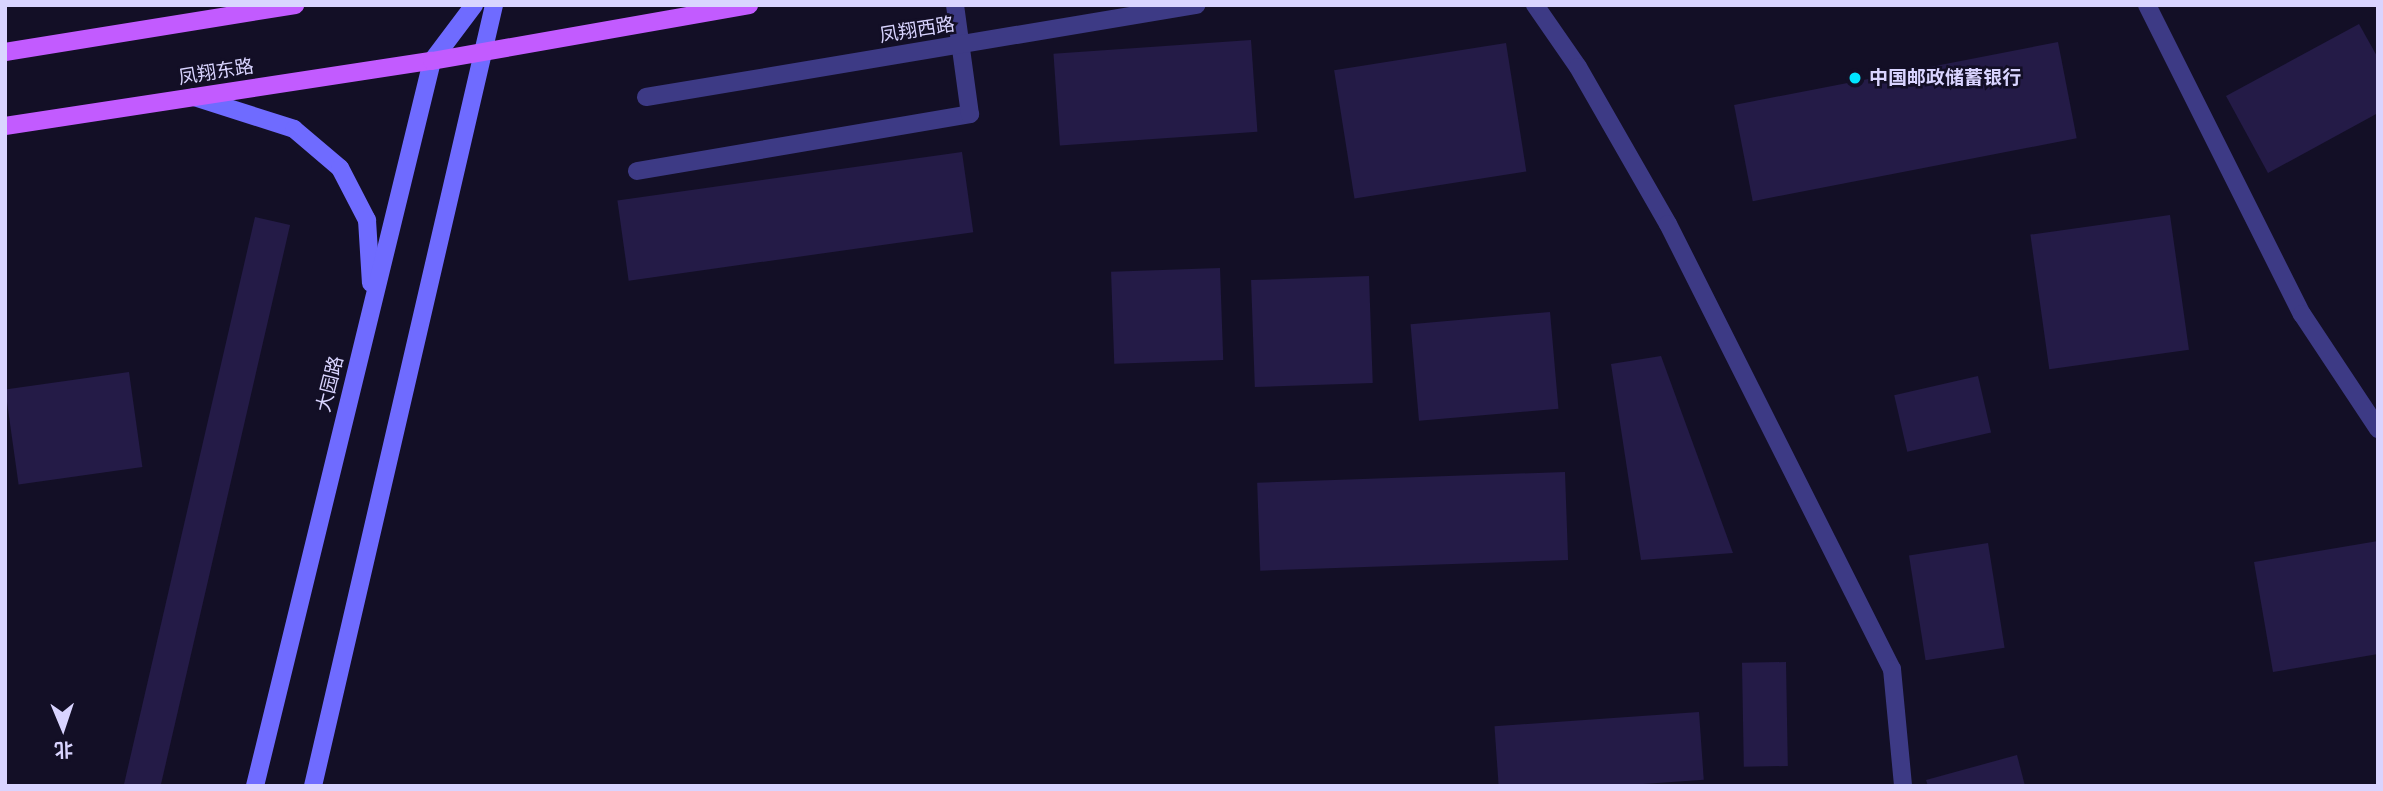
<!DOCTYPE html>
<meta charset="utf-8">
<style>
body{margin:0}
#map{position:relative;width:2383px;height:791px;overflow:hidden;background:#130f26;font-family:Figtree,"Noto Sans SC",sans-serif}
div>[style]{position:absolute}
[style*='--x']{left:calc(var(--x)*1px);top:calc(var(--y)*1px);width:calc(var(--w)*1px);rotate:calc(var(--a)*1deg)}
.building>*{inset:0;background:#241b47;transform-origin:0 0}
.service>*{height:18px;margin:-9px;padding:0 9px;transform-origin:9px;border-radius:9px;background:#3d3a85}
.minor>*{height:18px;margin:-9px;padding:0 9px;transform-origin:9px;border-radius:9px;background:#3d3a85}
.secondary>*{height:18px;margin:-9px;padding:0 9px;transform-origin:9px;border-radius:9px;background:#6f6bff}
.primary>*{height:18px;margin:-9px;padding:0 9px;transform-origin:9px;border-radius:9px;background:#c25bff}
.dots>*{width:19px;height:19px;translate:-50% -50%;box-sizing:border-box;border:4px solid #130f26;border-radius:50%}
span{translate:-50% -50%;white-space:nowrap;text-align:center;line-height:1.15;-webkit-text-stroke:5px #130f26;paint-order:stroke}
.street-label{font-size:19px;color:#d9d4ff}
.poi-label{font-size:19px;color:#d9d4ff;font-weight:700}
.left{translate:0 -50%;text-align:left}
.frame{position:absolute;inset:0;border:7px solid #d9d4ff;pointer-events:none}
.north{position:absolute;left:28px;top:693px;width:70px;height:70px;-webkit-text-stroke:5px #130f26;paint-order:stroke;rotate:178deg;font-size:19px;font-weight:700;line-height:28px;text-align:center;color:#d9d4ff}
.north::after{content:'';display:block;margin:auto;width:24px;height:32px;background:#d9d4ff;clip-path:polygon(50% 0,100% 100%,50% 72%,0 100%)}
</style>
<div id="map">
<div class="building">
<div style="clip-path:polygon(2359px 24px,2378px 58px,2378px 113px,2268px 173px,2226px 96px)"></div>
<div style="left:1251px;top:40px;width:92px;height:198px;rotate:86deg"></div>
<div style="left:2058px;top:42px;width:98px;height:330px;rotate:79deg"></div>
<div style="left:1506px;top:43px;width:130px;height:174px;rotate:81deg"></div>
<div style="left:962px;top:152px;width:81px;height:348px;rotate:82deg"></div>
<div style="left:2170px;top:215px;width:136px;height:141px;rotate:82deg"></div>
<div style="left:255px;top:217px;width:36px;height:583px;rotate:13deg"></div>
<div style="left:1220px;top:268px;width:92px;height:109px;rotate:88deg"></div>
<div style="left:1369px;top:276px;width:107px;height:118px;rotate:88deg"></div>
<div style="left:1550px;top:312px;width:97px;height:140px;rotate:85deg"></div>
<div style="clip-path:polygon(1661px 356px,1733px 553px,1641px 560px,1611px 364px)"></div>
<div style="left:129px;top:372px;width:96px;height:125px;rotate:82deg"></div>
<div style="left:1978px;top:376px;width:58px;height:86px;rotate:77deg"></div>
<div style="left:1565px;top:472px;width:88px;height:308px;rotate:88deg"></div>
<div style="clip-path:polygon(2378px 541px,2378px 654px,2273px 672px,2254px 562px)"></div>
<div style="left:1988px;top:543px;width:106px;height:80px;rotate:81deg"></div>
<div style="left:1786px;top:662px;width:104px;height:44px;rotate:89deg"></div>
<div style="left:1699px;top:712px;width:68px;height:205px;rotate:86deg"></div>
<div style="clip-path:polygon(2017px 755px,2025px 786px,1928px 786px,1926px 780px)"></div>
</div>
<div class="service">
<div style="--x:1535;--y:5;--w:75;--a:55.3"></div>
<div style="--x:1578;--y:67;--w:181;--a:60.2"></div>
<div style="--x:1668;--y:224;--w:498;--a:63.3"></div>
<div style="--x:1892;--y:669;--w:118;--a:84.6"></div>
<div style="--x:637;--y:171;--w:338;--a:-9.7"></div>
</div>
<div class="minor">
<div style="--x:955;--y:5;--w:110;--a:82.2"></div>
<div style="--x:2147;--y:5;--w:346;--a:63.4"></div>
<div style="--x:2302;--y:314;--w:138;--a:56.5"></div>
<div style="--x:646;--y:97;--w:558;--a:-9.5"></div>
</div>
<div class="secondary">
<div style="--x:194;--y:97;--w:105;--a:17.7"></div>
<div style="--x:294;--y:129;--w:60;--a:40.3"></div>
<div style="--x:340;--y:168;--w:59;--a:62.6"></div>
<div style="--x:367;--y:220;--w:63;--a:86.4"></div>
<div style="--x:255;--y:786;--w:746;--a:-76.28"></div>
<div style="--x:432;--y:61;--w:70;--a:-53.1"></div>
<div style="--x:313;--y:786;--w:802;--a:-76.95"></div>
</div>
<div class="primary">
<div style="--x:5;--y:52;--w:294;--a:-9.2"></div>
<div style="--x:5;--y:126;--w:432;--a:-8.7"></div>
<div style="--x:432;--y:61;--w:322;--a:-10"></div>
</div>
<div class="dots">
<div style="left:1855px;top:78px;background:#00e5ff"></div>
</div>
<div class="street-label">
<span style="left:917px;top:30px;rotate:-9deg">凤翔西路</span>
<span style="left:216px;top:72px;rotate:-9deg">凤翔东路</span>
<span style="left:330px;top:384px;rotate:-76deg">大园路</span>
</div>
<div class="poi-label">
<span class="left" style="left:1869px;top:78px">中国邮政储蓄银行</span>
</div>
<div class="frame"></div>
<div class="north">北</div>
</div>
